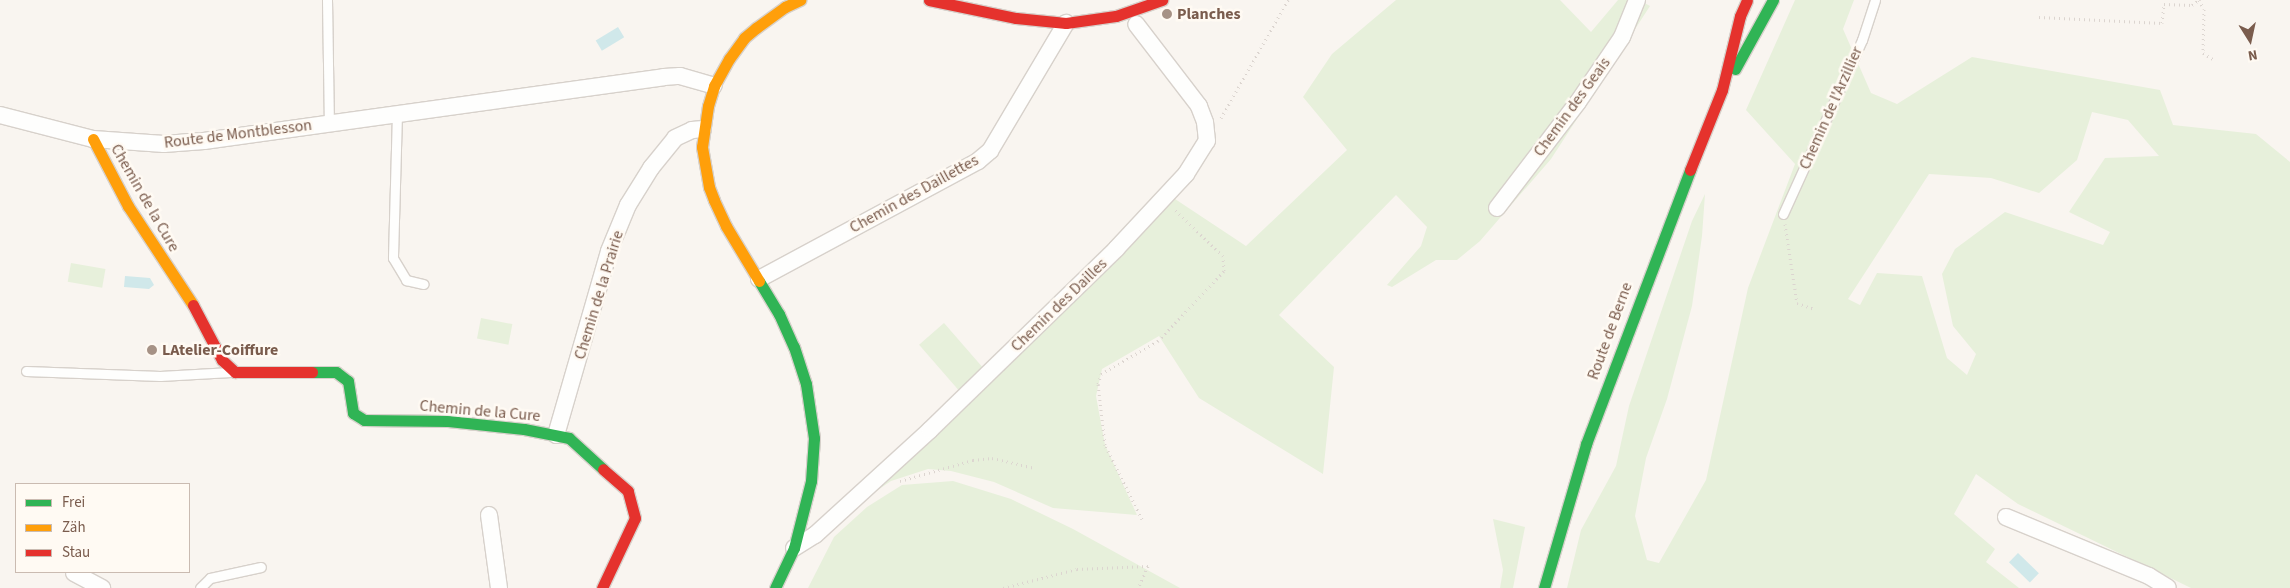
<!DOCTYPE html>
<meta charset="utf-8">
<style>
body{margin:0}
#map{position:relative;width:2290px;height:588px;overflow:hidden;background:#f9f5f0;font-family:"Source Sans 3",sans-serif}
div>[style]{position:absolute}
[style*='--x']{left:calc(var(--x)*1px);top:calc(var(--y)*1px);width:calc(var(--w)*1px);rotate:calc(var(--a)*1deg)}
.green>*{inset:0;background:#e7f0db;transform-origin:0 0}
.water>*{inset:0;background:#d0e8ea;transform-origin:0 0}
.path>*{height:3px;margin-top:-1.5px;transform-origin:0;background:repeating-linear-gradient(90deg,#dcd5d0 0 1px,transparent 0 5px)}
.roads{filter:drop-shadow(1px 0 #d7d1cb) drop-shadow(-1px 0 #d7d1cb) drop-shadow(0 1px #d7d1cb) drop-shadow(0 -1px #d7d1cb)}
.lane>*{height:9px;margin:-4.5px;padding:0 4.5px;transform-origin:4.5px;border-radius:4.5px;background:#fefefd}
.street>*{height:16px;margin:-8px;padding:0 8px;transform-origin:8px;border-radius:8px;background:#fefefd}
.fast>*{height:11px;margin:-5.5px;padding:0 5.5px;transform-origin:5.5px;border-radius:5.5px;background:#30b455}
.slow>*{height:11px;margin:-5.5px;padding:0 5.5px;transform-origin:5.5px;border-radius:5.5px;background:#ff9f0a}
.jam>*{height:11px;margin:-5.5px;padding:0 5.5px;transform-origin:5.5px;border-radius:5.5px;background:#e5322d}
.dots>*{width:14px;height:14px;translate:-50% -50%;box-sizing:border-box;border:2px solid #fffaf3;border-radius:50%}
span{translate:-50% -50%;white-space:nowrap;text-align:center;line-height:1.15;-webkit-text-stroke:5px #fffaf3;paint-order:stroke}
.poi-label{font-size:16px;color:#7a5c4d;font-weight:700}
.left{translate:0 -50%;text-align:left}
.street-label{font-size:16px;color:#7a5c4d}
.legend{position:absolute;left:15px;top:483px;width:175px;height:90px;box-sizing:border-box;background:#fffaf3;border:1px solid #cabbb1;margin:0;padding:6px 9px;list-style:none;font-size:15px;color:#7a5c4d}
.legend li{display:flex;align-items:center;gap:10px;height:25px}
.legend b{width:25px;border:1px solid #cabbb1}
.north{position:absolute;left:2225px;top:15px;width:50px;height:50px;-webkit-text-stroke:4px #fffaf3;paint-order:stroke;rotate:170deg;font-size:14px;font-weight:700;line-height:20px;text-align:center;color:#7a5c4d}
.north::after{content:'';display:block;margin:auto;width:18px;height:22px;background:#7a5c4d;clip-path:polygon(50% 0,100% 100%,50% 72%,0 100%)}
</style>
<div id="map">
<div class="green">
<div style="clip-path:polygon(1396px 0,1560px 0,1591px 32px,1618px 0,1639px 0,1650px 6px,1551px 159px,1480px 241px,1457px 260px,1436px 260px,1392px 287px,1387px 285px,1421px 246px,1427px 227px,1396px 195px,1279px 315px,1334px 367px,1323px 474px,1199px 398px,1159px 336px,1102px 369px,1096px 396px,1105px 445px,1137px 515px,1053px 508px,994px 482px,951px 471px,928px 469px,891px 481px,866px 498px,1172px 197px,1246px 246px,1347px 150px,1303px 97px,1332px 54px)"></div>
<div style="clip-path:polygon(evenodd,1795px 0,1854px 0,1843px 29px,1871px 93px,1897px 104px,1972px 57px,2160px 90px,2173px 125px,2256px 134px,2290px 162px,2290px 588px,2191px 588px,2018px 504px,1976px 474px,1954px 514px,1995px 549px,1986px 562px,2019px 588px,1567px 588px,1581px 530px,1616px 466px,1629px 406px,1692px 221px,1705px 194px,1702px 236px,1692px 306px,1667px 399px,1646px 458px,1635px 516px,1647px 560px,1659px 563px,1706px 480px,1748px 288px,1795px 164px,1746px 110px,1795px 0,2092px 112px,2128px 120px,2159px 156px,2105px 158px,2069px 212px,2110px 232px,2103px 245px,2005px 212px,1955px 249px,1942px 274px,1953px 326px,1976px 354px,1967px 375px,1947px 358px,1922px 276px,1877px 273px,1860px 305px,1848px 299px,1929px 174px,1991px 178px,2039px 193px,2077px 160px,2092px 112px)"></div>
<div style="left:71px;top:263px;width:35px;height:19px;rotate:10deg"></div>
<div style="left:481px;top:318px;width:32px;height:21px;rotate:11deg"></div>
<div style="left:944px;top:323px;width:61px;height:33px;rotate:49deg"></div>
<div style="clip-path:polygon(953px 481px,1011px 499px,1073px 529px,1180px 588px,808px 588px,834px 537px,867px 507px,902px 485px)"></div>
<div style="clip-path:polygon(1493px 519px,1525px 527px,1513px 588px,1500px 588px,1503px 570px)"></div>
</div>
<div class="water">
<div style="left:618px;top:27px;width:12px;height:26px;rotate:59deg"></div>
<div style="clip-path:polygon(125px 276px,150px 278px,154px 285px,149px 289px,124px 287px)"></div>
<div style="left:2018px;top:553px;width:29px;height:13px;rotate:44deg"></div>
</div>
<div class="path">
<div style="--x:2199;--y:0;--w:10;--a:61"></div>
<div style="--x:2204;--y:9;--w:44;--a:91.3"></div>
<div style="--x:2203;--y:53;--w:12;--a:31"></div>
<div style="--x:2039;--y:17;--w:123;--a:2.8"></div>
<div style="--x:2162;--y:23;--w:19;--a:-84"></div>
<div style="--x:2164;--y:4;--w:28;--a:2"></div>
<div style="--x:2192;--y:5;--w:9;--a:-36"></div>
<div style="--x:1221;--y:118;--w:136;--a:-60.4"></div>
<div style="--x:1785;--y:224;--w:80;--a:81.4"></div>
<div style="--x:1797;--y:303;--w:18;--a:19"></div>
<div style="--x:900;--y:481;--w:76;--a:-16"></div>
<div style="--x:973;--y:460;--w:19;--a:-6"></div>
<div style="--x:992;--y:458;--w:44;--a:13.1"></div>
<div style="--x:1142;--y:519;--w:83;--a:-116.6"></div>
<div style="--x:1105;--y:445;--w:61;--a:-96.5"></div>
<div style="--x:1098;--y:384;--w:10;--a:-73"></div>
<div style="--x:1101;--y:374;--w:66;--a:-30.1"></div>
<div style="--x:1158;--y:341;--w:96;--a:-46.7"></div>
<div style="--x:1224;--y:271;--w:15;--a:-94"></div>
<div style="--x:1223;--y:256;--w:68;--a:-136.2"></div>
<div style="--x:1003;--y:588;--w:76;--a:-14.4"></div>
<div style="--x:1077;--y:569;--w:71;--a:-2.4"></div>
<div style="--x:1148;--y:566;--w:24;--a:114"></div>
</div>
<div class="roads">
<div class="lane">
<div style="--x:327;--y:0;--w:123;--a:89.1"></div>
<div style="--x:397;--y:113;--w:145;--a:91.6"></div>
<div style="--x:393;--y:258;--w:26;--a:59"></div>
<div style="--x:406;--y:280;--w:18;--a:13"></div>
<div style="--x:1783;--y:214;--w:191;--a:-65.6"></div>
<div style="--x:1862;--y:40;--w:42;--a:-72"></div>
<div style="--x:26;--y:371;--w:134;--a:2.1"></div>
<div style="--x:160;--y:376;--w:71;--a:-3.2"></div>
<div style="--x:200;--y:588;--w:14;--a:-45"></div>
<div style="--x:210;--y:578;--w:52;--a:-12.2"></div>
</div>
<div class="street">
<div style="--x:0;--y:115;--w:96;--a:14.5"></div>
<div style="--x:93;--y:139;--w:71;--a:4"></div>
<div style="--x:164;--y:144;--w:40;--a:-4.3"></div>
<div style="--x:204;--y:141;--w:464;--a:-7.9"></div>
<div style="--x:664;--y:77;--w:16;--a:-4"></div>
<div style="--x:680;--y:76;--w:35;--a:16"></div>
<div style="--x:1497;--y:208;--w:133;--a:-52.6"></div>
<div style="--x:1578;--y:102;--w:78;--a:-55.9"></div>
<div style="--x:1622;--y:37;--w:40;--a:-68"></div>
<div style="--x:759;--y:279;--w:249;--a:-28.3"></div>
<div style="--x:978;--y:161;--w:16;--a:-40"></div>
<div style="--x:990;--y:151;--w:149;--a:-59.3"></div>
<div style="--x:556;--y:435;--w:191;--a:-73.9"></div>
<div style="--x:609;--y:251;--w:50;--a:-67.6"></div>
<div style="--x:628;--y:205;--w:44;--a:-58.1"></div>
<div style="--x:651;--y:168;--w:38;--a:-51"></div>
<div style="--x:675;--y:138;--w:19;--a:-25"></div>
<div style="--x:692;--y:130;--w:11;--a:-5"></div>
<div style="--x:489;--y:515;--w:74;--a:82.2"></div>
<div style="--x:2006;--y:517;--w:155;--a:22.4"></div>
<div style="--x:2149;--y:576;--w:22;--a:32"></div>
<div style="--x:794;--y:548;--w:25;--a:-32"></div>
<div style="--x:815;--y:535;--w:156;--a:-42.4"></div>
<div style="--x:930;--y:430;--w:260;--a:-44.2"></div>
<div style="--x:1116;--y:249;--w:103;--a:-47"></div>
<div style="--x:1186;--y:174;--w:39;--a:-58"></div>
<div style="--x:1207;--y:141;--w:19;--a:-96"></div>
<div style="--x:1205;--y:122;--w:17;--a:-111"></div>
<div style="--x:1199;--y:106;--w:103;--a:-127.5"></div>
<div style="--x:74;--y:573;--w:32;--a:28"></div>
</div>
<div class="fast">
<div style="--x:1735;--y:69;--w:79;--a:-61.2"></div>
<div style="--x:759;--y:281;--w:39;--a:59"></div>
<div style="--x:779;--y:314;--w:36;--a:66"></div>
<div style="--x:794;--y:347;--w:39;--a:72"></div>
<div style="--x:806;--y:384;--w:55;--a:81.6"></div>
<div style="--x:814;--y:438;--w:43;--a:94"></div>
<div style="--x:811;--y:481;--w:69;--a:104.2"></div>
<div style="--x:794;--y:548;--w:44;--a:115.4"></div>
<div style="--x:312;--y:372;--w:24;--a:0"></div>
<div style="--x:336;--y:372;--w:15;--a:37"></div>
<div style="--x:348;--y:381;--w:32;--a:81"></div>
<div style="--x:353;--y:413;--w:13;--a:32"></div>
<div style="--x:364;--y:420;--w:84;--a:0.7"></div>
<div style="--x:448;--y:421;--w:76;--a:6"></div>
<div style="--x:524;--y:429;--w:46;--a:11.3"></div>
<div style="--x:569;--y:438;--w:46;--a:42.4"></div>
<div style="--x:1544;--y:588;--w:150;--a:-73.7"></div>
<div style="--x:1586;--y:444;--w:293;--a:-69.2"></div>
</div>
<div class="slow">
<div style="--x:93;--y:139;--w:76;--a:62.4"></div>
<div style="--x:128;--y:206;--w:118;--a:56.7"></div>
<div style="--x:759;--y:281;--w:64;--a:-121"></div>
<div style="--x:726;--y:226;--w:29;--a:-115"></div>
<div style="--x:714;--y:200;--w:14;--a:-111"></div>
<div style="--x:709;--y:187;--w:41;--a:-99.9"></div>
<div style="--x:702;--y:147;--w:41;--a:-81.7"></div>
<div style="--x:708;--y:106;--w:21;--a:-73"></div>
<div style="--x:714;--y:86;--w:31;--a:-61"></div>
<div style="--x:729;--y:59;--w:26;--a:-54"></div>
<div style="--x:744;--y:38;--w:16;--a:-40"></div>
<div style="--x:756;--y:28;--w:36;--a:-36"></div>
<div style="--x:785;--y:7;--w:17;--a:-25"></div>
</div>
<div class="jam">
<div style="--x:929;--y:0;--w:89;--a:11.7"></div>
<div style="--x:1016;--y:18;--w:50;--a:5.7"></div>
<div style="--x:1066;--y:23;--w:50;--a:-8"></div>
<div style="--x:1116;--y:16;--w:49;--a:-19.2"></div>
<div style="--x:1690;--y:170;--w:86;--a:-68.2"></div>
<div style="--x:1722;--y:90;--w:76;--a:-76.3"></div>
<div style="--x:1740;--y:16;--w:17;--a:-66"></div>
<div style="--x:193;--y:305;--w:62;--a:62.2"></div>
<div style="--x:222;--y:360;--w:18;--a:43"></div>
<div style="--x:235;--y:372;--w:77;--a:0"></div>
<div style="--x:602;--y:588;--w:77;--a:-64.8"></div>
<div style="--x:635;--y:518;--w:28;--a:-105"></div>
<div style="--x:628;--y:491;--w:33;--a:-139"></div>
</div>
</div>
<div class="dots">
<div style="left:1167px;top:14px;background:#a69286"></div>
<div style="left:152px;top:350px;background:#a69286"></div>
</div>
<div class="poi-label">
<span class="left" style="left:1177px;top:14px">Planches</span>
<span class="left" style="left:162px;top:350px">LAtelier-Coiffure</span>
</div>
<div class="street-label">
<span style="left:1572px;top:107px;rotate:-54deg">Chemin des Geais</span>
<span style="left:1831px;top:108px;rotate:-66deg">Chemin de l'Arzillier</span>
<span style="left:238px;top:134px;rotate:-7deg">Route de Montblesson</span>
<span style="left:914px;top:194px;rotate:-29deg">Chemin des Daillettes</span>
<span style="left:145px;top:198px;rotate:60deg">Chemin de la Cure</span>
<span style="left:599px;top:295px;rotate:-73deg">Chemin de la Prairie</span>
<span style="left:1059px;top:305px;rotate:-44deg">Chemin des Dailles</span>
<span style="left:1610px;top:331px;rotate:-70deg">Route de Berne</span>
<span style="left:480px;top:411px;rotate:5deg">Chemin de la Cure</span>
</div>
<ul class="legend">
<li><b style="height:6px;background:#30b455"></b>Frei</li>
<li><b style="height:6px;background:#ff9f0a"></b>Zäh</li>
<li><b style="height:6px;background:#e5322d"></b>Stau</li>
</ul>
<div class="north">N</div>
</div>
